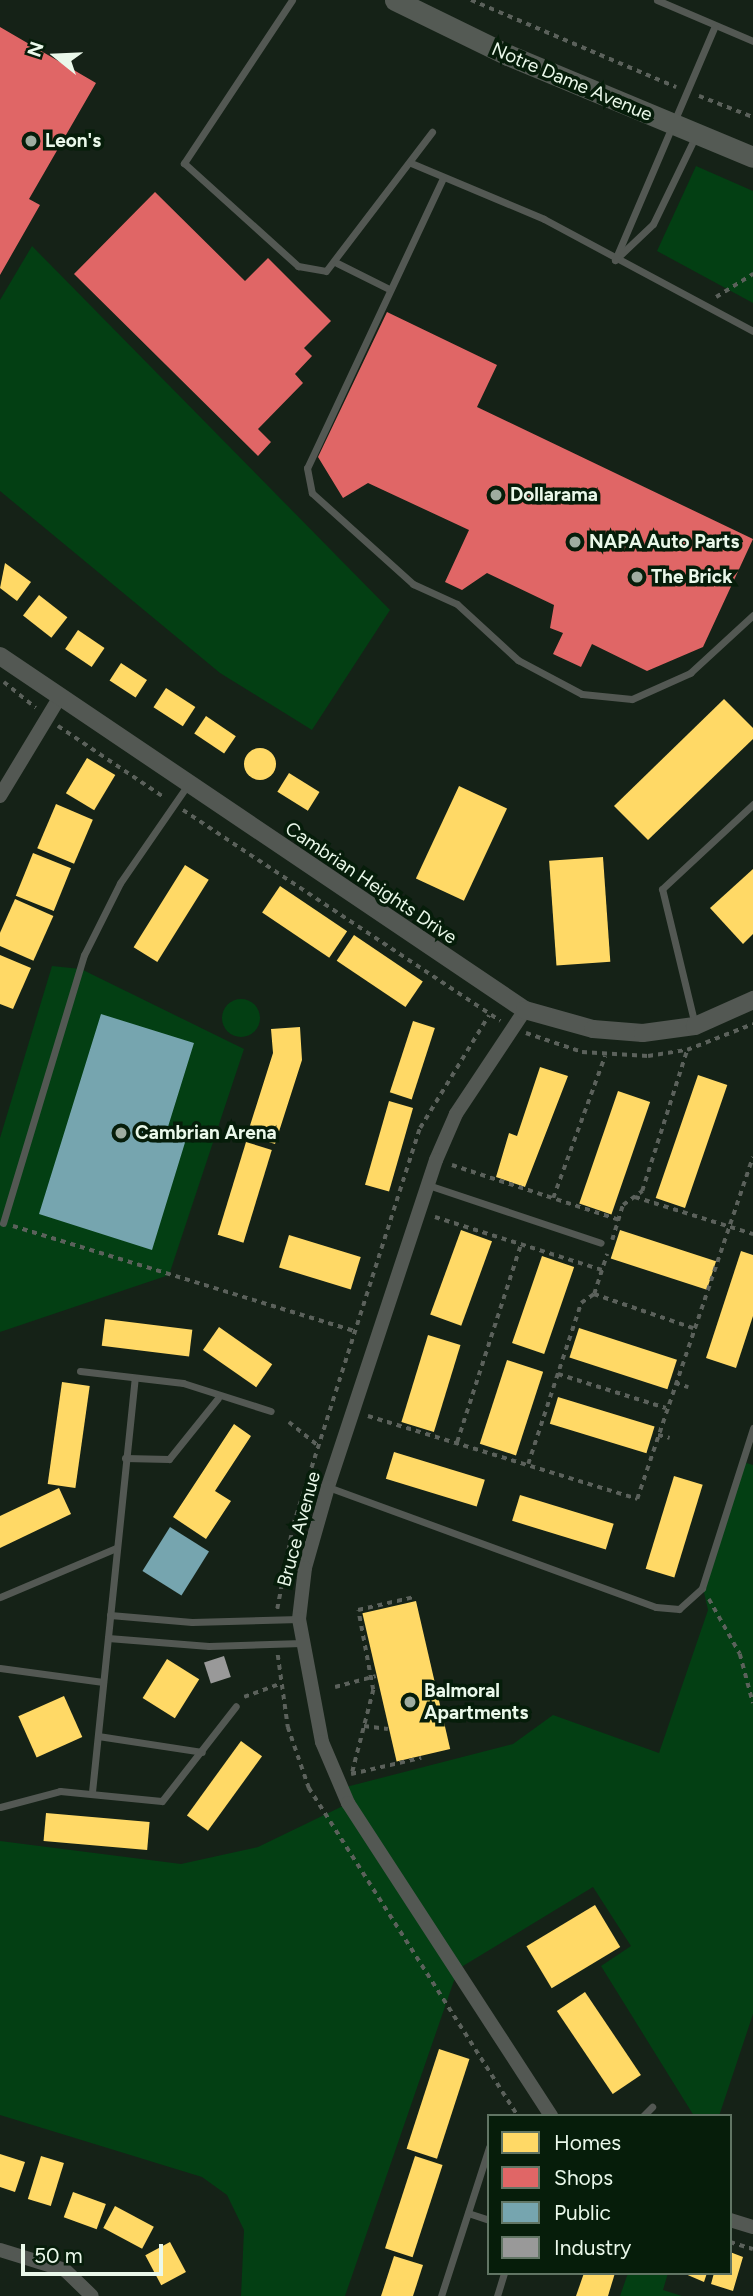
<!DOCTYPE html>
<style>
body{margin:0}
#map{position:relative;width:753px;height:2296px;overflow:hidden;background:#152217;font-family:Figtree,sans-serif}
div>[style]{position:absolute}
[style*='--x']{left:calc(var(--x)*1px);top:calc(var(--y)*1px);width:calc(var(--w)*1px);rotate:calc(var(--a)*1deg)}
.green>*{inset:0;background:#033f13}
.round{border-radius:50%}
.homes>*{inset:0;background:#ffd966;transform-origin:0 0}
.shops>*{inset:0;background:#e06666}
.public>*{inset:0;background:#76a5af;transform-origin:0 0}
.industry>*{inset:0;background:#999;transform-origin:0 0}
.path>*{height:3.5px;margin-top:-1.75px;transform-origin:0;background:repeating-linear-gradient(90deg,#5b615b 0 5px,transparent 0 10px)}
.service>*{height:7px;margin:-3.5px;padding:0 3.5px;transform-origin:3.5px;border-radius:3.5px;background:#535853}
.minor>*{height:14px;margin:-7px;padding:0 7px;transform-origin:7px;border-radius:7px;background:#535853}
.tertiary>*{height:18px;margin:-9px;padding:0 9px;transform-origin:9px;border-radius:9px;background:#535853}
.secondary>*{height:21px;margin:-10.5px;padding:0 10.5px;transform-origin:10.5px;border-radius:10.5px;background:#545a54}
.dots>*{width:19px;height:19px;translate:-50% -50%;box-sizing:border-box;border:4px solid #061d0a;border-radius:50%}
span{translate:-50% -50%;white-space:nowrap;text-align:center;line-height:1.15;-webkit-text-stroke:7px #061d0a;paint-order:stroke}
.street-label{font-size:19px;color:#eaf8ea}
.poi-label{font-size:19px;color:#eaf8ea;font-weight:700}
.left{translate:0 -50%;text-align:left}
.legend{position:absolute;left:487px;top:2114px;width:245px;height:161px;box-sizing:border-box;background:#061d0a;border:2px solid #617564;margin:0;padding:9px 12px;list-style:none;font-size:21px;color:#eaf8ea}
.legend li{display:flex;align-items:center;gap:14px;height:35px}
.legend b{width:35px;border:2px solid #617564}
.north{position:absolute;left:21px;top:21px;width:70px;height:70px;-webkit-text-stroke:5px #061d0a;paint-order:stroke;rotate:288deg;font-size:19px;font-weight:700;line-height:28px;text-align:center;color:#eaf8ea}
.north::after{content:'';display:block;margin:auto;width:24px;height:32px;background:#eaf8ea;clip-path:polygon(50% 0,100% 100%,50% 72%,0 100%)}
.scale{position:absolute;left:21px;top:2244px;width:142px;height:32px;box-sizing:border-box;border:4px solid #eaf8ea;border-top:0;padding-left:9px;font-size:21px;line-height:24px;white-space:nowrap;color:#eaf8ea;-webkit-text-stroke:5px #061d0a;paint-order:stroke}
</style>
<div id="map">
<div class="green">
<div style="clip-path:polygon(696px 166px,753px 191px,753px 303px,657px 251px)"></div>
<div style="clip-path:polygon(32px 246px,390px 610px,312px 730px,220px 673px,0 491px,0 300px)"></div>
<div style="clip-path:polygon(52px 966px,81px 969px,244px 1049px,169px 1275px,0 1332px,0 1138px)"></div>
<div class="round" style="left:222px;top:999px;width:38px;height:38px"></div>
<div style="clip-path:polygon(743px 1462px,753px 1465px,753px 2014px,719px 2116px,694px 2116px,601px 1966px,631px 1946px,593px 1887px,458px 1969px,345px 2296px,241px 2296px,244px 2230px,227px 2195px,202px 2177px,0 2115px,0 1841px,181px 1864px,258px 1847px,349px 1803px,342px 1788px,513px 1744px,553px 1715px,659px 1753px,708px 1610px,703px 1588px)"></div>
<div style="clip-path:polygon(628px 2273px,668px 2273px,663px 2290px,682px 2296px,620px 2296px)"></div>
</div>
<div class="homes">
<div style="clip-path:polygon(5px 563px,31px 582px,17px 601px,0 588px)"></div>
<div style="left:39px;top:595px;width:36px;height:26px;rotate:38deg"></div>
<div style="left:78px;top:630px;width:32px;height:23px;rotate:34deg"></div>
<div style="left:121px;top:663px;width:31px;height:21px;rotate:33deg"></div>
<div style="left:166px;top:688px;width:35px;height:23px;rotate:33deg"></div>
<div style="clip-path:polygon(724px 699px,753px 728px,753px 739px,648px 840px,614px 806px)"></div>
<div style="left:206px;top:716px;width:36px;height:21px;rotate:34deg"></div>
<div class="round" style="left:244px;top:748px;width:32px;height:32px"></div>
<div style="left:87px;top:758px;width:33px;height:41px;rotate:31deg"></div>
<div style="left:289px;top:773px;width:36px;height:22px;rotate:32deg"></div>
<div style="left:459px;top:786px;width:53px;height:102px;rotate:25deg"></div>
<div style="left:56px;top:804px;width:40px;height:48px;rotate:23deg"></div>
<div style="left:33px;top:853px;width:41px;height:46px;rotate:22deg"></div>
<div style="left:603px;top:857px;width:105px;height:54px;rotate:86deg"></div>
<div style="left:185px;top:865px;width:28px;height:97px;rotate:32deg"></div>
<div style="clip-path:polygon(753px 869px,753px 934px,743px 944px,710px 908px)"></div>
<div style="left:280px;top:886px;width:81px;height:32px;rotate:34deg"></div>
<div style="left:15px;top:899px;width:42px;height:49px;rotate:24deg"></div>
<div style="left:354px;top:935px;width:83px;height:31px;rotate:34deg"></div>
<div style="clip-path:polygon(0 955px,31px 968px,13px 1009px,0 1004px)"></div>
<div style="left:413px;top:1021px;width:23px;height:75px;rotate:18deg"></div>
<div style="clip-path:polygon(300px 1027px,302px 1060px,275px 1144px,247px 1135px,273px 1053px,271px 1029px)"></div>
<div style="clip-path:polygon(540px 1067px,568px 1076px,525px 1187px,496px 1177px,509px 1133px,517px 1136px)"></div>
<div style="left:698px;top:1075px;width:31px;height:130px;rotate:19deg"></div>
<div style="left:618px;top:1091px;width:34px;height:119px;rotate:19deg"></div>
<div style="left:389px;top:1101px;width:25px;height:87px;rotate:16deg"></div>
<div style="left:246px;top:1142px;width:27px;height:97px;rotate:17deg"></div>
<div style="left:461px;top:1230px;width:33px;height:90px;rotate:20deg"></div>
<div style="left:620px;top:1230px;width:101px;height:30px;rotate:18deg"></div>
<div style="left:289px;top:1235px;width:75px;height:34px;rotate:17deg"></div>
<div style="clip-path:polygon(741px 1251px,753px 1255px,753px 1316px,736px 1368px,706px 1358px)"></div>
<div style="left:542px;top:1256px;width:34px;height:92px;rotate:19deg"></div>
<div style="left:105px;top:1319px;width:88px;height:27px;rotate:7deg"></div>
<div style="left:219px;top:1327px;width:65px;height:28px;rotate:35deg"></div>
<div style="left:579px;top:1328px;width:103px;height:31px;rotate:18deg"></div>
<div style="left:428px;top:1335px;width:34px;height:91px;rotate:17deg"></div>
<div style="left:507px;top:1360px;width:38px;height:88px;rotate:18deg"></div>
<div style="left:62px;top:1382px;width:28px;height:103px;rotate:8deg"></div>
<div style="left:558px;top:1397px;width:101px;height:28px;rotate:17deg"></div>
<div style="clip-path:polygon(234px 1424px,251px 1436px,215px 1491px,231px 1501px,206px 1539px,173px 1517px)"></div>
<div style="left:394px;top:1452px;width:95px;height:28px;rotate:17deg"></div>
<div style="left:674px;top:1476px;width:30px;height:97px;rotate:17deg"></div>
<div style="clip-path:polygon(59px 1488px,71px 1514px,0 1548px,0 1516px)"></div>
<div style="left:520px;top:1495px;width:98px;height:27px;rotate:17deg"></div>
<div style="left:416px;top:1601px;width:152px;height:55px;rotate:77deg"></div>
<div style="left:167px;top:1659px;width:38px;height:46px;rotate:32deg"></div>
<div style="left:64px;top:1696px;width:45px;height:50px;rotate:66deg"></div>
<div style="left:241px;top:1741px;width:26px;height:92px;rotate:36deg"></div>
<div style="left:46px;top:1813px;width:104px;height:28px;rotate:5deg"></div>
<div style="left:595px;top:1905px;width:49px;height:80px;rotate:59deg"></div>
<div style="left:585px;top:1992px;width:100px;height:34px;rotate:56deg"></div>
<div style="left:439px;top:2049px;width:32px;height:105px;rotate:18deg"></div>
<div style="clip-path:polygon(0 2154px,25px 2162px,15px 2192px,0 2187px)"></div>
<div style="left:41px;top:2156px;width:24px;height:45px;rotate:17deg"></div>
<div style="left:415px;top:2156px;width:29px;height:97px;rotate:18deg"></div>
<div style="left:73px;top:2192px;width:35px;height:27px;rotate:20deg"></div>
<div style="left:115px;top:2206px;width:44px;height:25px;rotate:28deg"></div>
<div style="left:170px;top:2242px;width:34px;height:28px;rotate:62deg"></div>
<div style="clip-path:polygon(730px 2252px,743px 2257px,733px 2291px,711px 2284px,714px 2273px,730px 2273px)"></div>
<div style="clip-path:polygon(394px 2256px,423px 2265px,413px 2296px,381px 2296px)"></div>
<div style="clip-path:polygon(584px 2273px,615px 2273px,608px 2296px,576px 2296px)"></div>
<div style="clip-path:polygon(683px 2273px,707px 2273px,704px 2282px)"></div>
</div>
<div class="shops">
<div style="clip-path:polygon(0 27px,96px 83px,29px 199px,40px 205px,0 275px)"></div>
<div style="clip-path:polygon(155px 192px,245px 281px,268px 258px,331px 321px,304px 348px,312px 356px,295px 374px,303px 383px,258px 429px,271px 442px,258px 456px,74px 274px)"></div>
<div style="clip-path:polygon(387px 312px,497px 365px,477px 407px,753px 539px,703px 647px,647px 671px,592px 644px,581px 667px,553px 654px,563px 633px,550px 628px,554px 605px,487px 573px,462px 590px,445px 582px,469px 530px,368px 483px,343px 498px,318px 457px)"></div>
</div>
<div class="public">
<div style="clip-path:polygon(101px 1014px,194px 1043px,167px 1130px,187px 1136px,152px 1250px,39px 1214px)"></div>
<div style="left:170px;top:1527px;width:46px;height:52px;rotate:32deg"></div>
</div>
<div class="industry">
<div style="left:224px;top:1656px;width:22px;height:21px;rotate:72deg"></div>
</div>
<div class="path">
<div style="--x:471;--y:0;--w:223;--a:23"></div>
<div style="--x:699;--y:96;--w:58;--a:21.3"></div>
<div style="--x:716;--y:297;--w:44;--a:-31.9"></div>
<div style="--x:4;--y:682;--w:41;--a:39.1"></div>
<div style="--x:58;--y:726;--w:129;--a:33.9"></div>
<div style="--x:183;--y:810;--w:381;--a:33.6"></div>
<div style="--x:526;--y:1033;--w:59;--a:18.7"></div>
<div style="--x:582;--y:1052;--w:66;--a:3.5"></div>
<div style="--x:648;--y:1056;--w:39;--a:-9"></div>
<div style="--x:687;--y:1050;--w:71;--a:-21.5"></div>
<div style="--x:452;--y:1165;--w:176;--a:18.2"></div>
<div style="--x:635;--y:1197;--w:124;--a:17.4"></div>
<div style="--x:553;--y:1198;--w:151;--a:-69.9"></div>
<div style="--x:435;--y:1217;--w:175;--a:17.6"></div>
<div style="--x:13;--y:1226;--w:358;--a:17.1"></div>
<div style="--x:612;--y:1240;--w:37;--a:-73"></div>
<div style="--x:623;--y:1205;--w:24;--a:-36"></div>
<div style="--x:642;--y:1191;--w:148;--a:-72.3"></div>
<div style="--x:594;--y:1294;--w:105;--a:19"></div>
<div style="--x:558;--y:1374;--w:113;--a:17.5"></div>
<div style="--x:675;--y:1383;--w:14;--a:17"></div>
<div style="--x:368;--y:1416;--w:282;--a:17.1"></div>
<div style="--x:637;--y:1499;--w:361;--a:-71.3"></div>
<div style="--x:289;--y:1422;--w:38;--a:39"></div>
<div style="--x:658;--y:1435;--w:12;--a:14"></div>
<div style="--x:457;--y:1442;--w:208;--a:-72.1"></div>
<div style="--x:528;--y:1464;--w:169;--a:-71.8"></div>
<div style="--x:581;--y:1303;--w:16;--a:-35"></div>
<div style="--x:594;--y:1294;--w:42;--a:-72"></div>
<div style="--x:709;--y:1599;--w:63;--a:60.6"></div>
<div style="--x:740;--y:1654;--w:51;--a:75.1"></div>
<div style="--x:277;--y:1609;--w:86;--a:-79.2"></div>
<div style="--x:293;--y:1525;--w:417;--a:-72.3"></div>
<div style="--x:420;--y:1128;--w:132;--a:-58.6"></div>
<div style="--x:278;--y:1655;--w:73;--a:82.1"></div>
<div style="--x:288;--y:1727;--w:65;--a:71"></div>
<div style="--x:309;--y:1788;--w:389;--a:57.5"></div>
<div style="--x:335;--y:1687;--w:42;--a:-15"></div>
<div style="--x:244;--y:1697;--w:38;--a:-20"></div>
<div style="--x:364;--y:1726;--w:24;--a:7"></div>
<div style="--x:352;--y:1772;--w:85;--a:-75.6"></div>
<div style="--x:373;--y:1690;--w:81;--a:-100.6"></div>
<div style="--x:358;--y:1610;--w:57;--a:-13.1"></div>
<div style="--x:351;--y:1774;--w:72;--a:-12.9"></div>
<div style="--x:730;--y:2242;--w:24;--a:17"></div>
</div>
<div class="service">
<div style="--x:292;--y:0;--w:196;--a:123.5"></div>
<div style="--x:184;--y:163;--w:154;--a:42.1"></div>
<div style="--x:298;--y:266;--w:28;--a:10"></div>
<div style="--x:326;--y:271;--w:175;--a:-52.7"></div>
<div style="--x:657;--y:0;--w:104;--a:23.1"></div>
<div style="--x:411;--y:163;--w:144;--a:22.8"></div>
<div style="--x:544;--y:219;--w:237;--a:28.2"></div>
<div style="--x:443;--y:178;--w:320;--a:115.1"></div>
<div style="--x:307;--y:468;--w:25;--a:79"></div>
<div style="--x:312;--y:493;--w:136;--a:42"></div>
<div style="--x:413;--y:584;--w:48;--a:24.4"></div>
<div style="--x:457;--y:604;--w:83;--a:42.6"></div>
<div style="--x:518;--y:660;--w:72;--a:28"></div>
<div style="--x:582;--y:694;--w:50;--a:5.7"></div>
<div style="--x:632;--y:699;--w:64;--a:-24.1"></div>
<div style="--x:690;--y:673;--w:86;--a:-42.6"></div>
<div style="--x:615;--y:260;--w:254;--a:-66.9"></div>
<div style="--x:615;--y:260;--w:52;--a:-43.5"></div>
<div style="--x:653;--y:224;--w:97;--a:-64.2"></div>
<div style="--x:337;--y:263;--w:58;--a:26.6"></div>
<div style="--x:695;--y:1025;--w:140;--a:-103.6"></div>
<div style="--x:662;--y:889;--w:125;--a:-43"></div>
<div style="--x:428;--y:1185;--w:182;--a:18.5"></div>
<div style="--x:3;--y:1223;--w:280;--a:-73.2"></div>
<div style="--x:84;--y:955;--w:80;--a:-63.4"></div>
<div style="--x:120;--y:883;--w:118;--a:-55.4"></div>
<div style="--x:80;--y:1371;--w:104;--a:6.6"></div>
<div style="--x:183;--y:1383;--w:92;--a:17.7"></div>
<div style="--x:125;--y:1458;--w:44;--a:1.3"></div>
<div style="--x:169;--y:1459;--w:78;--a:-51.2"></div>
<div style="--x:328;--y:1487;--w:349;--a:20.1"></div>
<div style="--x:656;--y:1607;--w:23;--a:5"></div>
<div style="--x:679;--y:1609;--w:31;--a:-42"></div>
<div style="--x:702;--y:1588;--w:168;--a:-72.3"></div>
<div style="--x:0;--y:1597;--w:126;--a:-22.9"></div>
<div style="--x:110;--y:1615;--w:82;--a:4.9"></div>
<div style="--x:192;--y:1622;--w:107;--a:-1.6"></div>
<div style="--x:108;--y:1638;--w:101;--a:4.5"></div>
<div style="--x:209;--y:1646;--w:93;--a:-1.8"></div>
<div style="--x:0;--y:1668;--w:104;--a:7.7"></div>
<div style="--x:98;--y:1736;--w:105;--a:8.7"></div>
<div style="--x:92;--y:1792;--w:416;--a:-84.1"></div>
<div style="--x:0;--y:1807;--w:62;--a:-14.9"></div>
<div style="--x:60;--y:1791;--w:102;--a:5.6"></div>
<div style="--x:162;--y:1801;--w:120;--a:-52.1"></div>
<div style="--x:643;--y:2116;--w:13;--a:-45"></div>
<div style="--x:468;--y:2213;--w:22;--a:18"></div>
<div style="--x:441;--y:2296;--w:157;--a:-72.1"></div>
<div style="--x:497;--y:2296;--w:24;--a:-73"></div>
</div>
<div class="minor">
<div style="--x:0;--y:796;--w:112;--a:-58.9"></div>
<div style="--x:525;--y:1010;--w:125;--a:123.6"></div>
<div style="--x:456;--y:1114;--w:50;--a:113.5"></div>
<div style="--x:436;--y:1160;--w:344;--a:108.3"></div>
<div style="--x:328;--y:1487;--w:84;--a:105.9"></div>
<div style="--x:305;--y:1568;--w:51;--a:96.7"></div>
<div style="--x:299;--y:1619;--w:125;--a:79.4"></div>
<div style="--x:322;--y:1742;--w:66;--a:66.9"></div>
<div style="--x:348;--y:1803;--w:373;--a:57"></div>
<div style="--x:730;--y:2220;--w:24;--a:17"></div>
<div style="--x:0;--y:2250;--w:68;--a:17.1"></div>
<div style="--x:65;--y:2270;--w:37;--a:44"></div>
</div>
<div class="tertiary">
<div style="--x:0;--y:656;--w:633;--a:33.99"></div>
<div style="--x:525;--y:1010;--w:71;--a:15.6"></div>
<div style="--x:593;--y:1029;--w:50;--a:4.6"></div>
<div style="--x:643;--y:1033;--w:52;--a:-7.7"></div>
<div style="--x:695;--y:1026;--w:64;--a:-24.1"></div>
</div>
<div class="secondary">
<div style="--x:395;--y:0;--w:126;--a:26"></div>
<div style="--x:508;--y:55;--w:265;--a:22.6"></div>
</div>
<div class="dots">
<div style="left:31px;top:141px;background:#9fada0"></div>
<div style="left:496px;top:495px;background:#9fada0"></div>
<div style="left:575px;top:542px;background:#9fada0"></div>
<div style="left:637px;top:577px;background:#9fada0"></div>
<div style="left:121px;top:1133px;background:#9fada0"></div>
<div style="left:410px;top:1702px;background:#9fada0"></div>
</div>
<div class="street-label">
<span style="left:572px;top:82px;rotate:23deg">Notre Dame Avenue</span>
<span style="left:371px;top:883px;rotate:34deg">Cambrian Heights Drive</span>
<span style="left:299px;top:1529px;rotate:-75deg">Bruce Avenue</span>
</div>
<div class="poi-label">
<span class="left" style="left:45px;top:141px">Leon's</span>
<span class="left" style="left:510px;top:495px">Dollarama</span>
<span class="left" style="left:589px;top:542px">NAPA Auto Parts</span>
<span class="left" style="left:651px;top:577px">The Brick</span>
<span class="left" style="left:135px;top:1133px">Cambrian Arena</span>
<span class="left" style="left:424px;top:1702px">Balmoral<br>Apartments</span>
</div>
<ul class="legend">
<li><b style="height:19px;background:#ffd966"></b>Homes</li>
<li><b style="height:19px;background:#e06666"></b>Shops</li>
<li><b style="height:19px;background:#76a5af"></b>Public</li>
<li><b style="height:19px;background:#999"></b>Industry</li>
</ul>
<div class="north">N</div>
<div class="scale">50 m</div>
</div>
